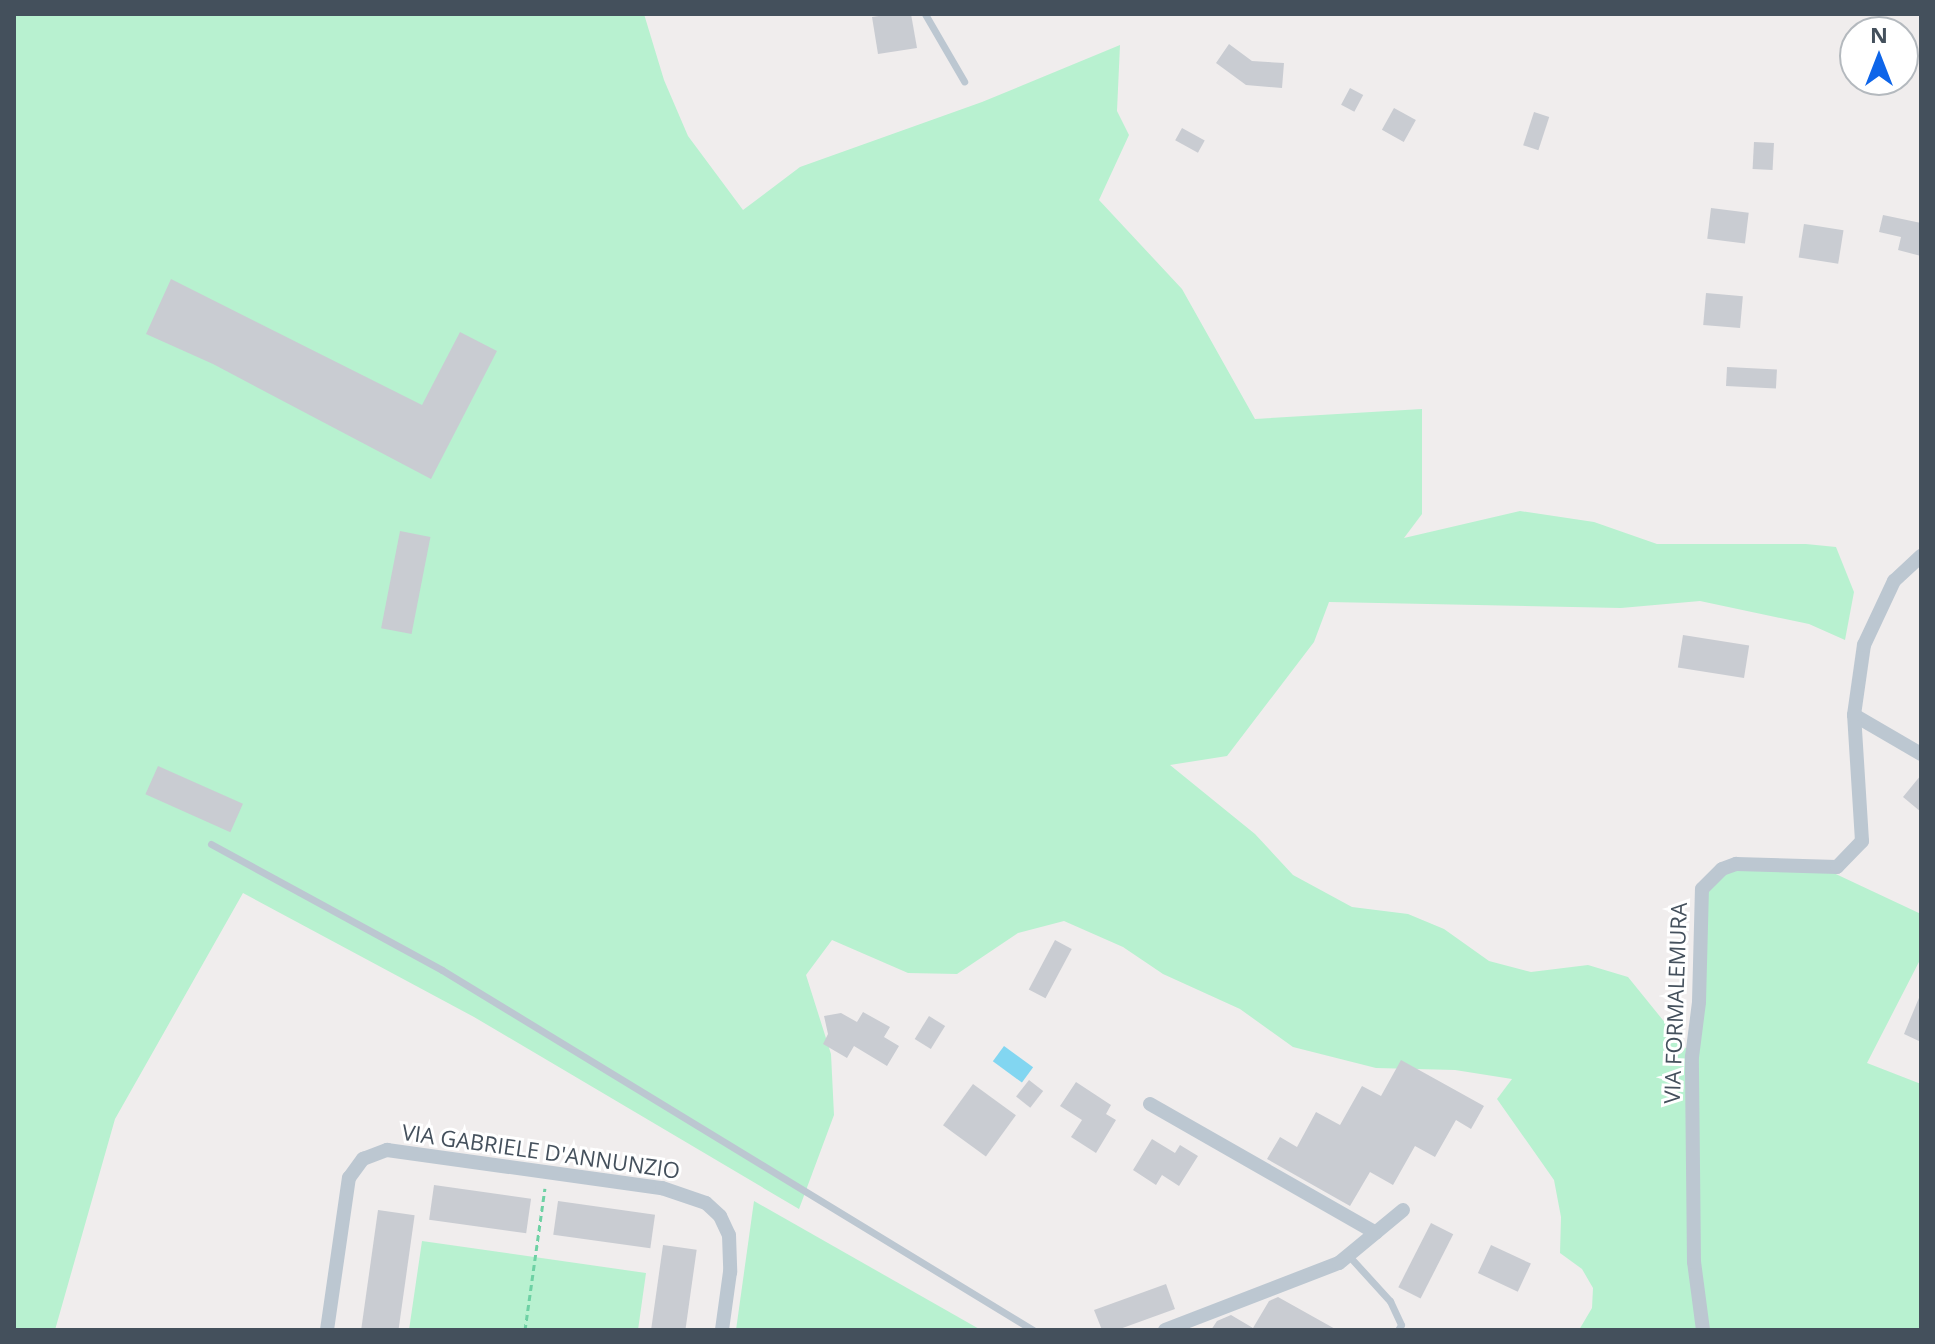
<!DOCTYPE html>
<style>
body{margin:0}
#map{position:relative;width:1935px;height:1344px;overflow:hidden;background:#f0eded;font-family:"Open Sans",sans-serif}
div>[style]{position:absolute}
[style*='--x']{left:calc(var(--x)*1px);top:calc(var(--y)*1px);width:calc(var(--w)*1px);rotate:calc(var(--a)*1deg)}
.green>*{inset:0;background:#b8f1d0}
.water>*{inset:0;background:#82d6f1;transform-origin:0 0}
.building>*{inset:0;background:#c9ccd2;transform-origin:0 0}
.path>*{height:3px;margin-top:-1.5px;transform-origin:0;background:repeating-linear-gradient(90deg,#6ed1a4 0 6px,transparent 0 10px)}
.service>*{height:7px;margin:-3.5px;padding:0 3.5px;transform-origin:3.5px;border-radius:3.5px;background:#bcc7d1}
.minor>*{height:14px;margin:-7px;padding:0 7px;transform-origin:7px;border-radius:7px;background:#bcc7d1}
span{translate:-50% -50%;white-space:nowrap;text-align:center;line-height:1.15;-webkit-text-stroke:6px #fff;paint-order:stroke}
.street-label{font-size:22px;color:#44505c}
.frame{position:absolute;inset:0;border:16px solid #44505c;pointer-events:none}
.north{position:absolute;left:1839px;top:16px;width:80px;height:80px;box-sizing:border-box;background:#fff;border:2px solid #b4b9be;border-radius:50%;rotate:0deg;font-size:22px;font-weight:700;line-height:32px;text-align:center;color:#44505c}
.north::after{content:'';display:block;margin:auto;width:28px;height:36px;background:#0e65e9;clip-path:polygon(50% 0,100% 100%,50% 72%,0 100%)}
</style>
<div id="map">
<div class="green">
<div style="clip-path:polygon(14px 14px,644px 14px,664px 80px,688px 136px,743px 210px,800px 167px,982px 102px,1120px 45px,1117px 111px,1129px 135px,1099px 200px,1182px 289px,1255px 419px,1422px 409px,1422px 514px,1404px 538px,1520px 511px,1594px 522px,1657px 544px,1806px 544px,1836px 547px,1854px 592px,1845px 640px,1809px 624px,1700px 601px,1621px 608px,1329px 602px,1314px 642px,1227px 756px,1170px 765px,1255px 834px,1293px 875px,1352px 907px,1408px 914px,1444px 929px,1489px 961px,1531px 972px,1588px 965px,1628px 977px,1692px 1056px,1700px 897px,1722px 869px,1823px 868px,1921px 914px,1921px 958px,1867px 1063px,1921px 1084px,1921px 1330px,1579px 1330px,1592px 1308px,1593px 1288px,1582px 1269px,1560px 1253px,1561px 1217px,1554px 1180px,1497px 1099px,1512px 1079px,1455px 1070px,1376px 1068px,1293px 1047px,1240px 1009px,1163px 974px,1123px 947px,1064px 921px,1018px 933px,957px 974px,908px 973px,832px 940px,806px 975px,831px 1054px,834px 1115px,799px 1209px,474px 1017px,243px 893px,115px 1119px,55px 1330px,14px 1330px)"></div>
<div style="clip-path:polygon(754px 1201px,981px 1330px,736px 1330px)"></div>
<div style="clip-path:polygon(422px 1241px,646px 1273px,638px 1330px,409px 1330px)"></div>
</div>
<div class="water">
<div style="left:1004px;top:1046px;width:36px;height:19px;rotate:36deg"></div>
</div>
<div class="building">
<div style="clip-path:polygon(892px 14px,911px 14px,917px 48px,878px 54px,872px 17px)"></div>
<div style="clip-path:polygon(1229px 44px,1252px 61px,1284px 63px,1282px 88px,1246px 85px,1216px 63px)"></div>
<div style="left:1350px;top:88px;width:15px;height:19px;rotate:28deg"></div>
<div style="left:1394px;top:108px;width:25px;height:25px;rotate:29deg"></div>
<div style="left:1534px;top:112px;width:16px;height:35px;rotate:18deg"></div>
<div style="left:1182px;top:128px;width:26px;height:14px;rotate:29deg"></div>
<div style="left:1754px;top:142px;width:20px;height:27px;rotate:3deg"></div>
<div style="left:1711px;top:208px;width:38px;height:31px;rotate:7deg"></div>
<div style="clip-path:polygon(1883px 215px,1921px 223px,1921px 256px,1898px 250px,1901px 237px,1879px 232px)"></div>
<div style="left:1804px;top:224px;width:40px;height:34px;rotate:9deg"></div>
<div style="clip-path:polygon(171px 279px,422px 405px,460px 332px,497px 351px,431px 479px,213px 364px,146px 334px)"></div>
<div style="left:1706px;top:293px;width:37px;height:32px;rotate:5deg"></div>
<div style="left:1727px;top:367px;width:50px;height:19px;rotate:3deg"></div>
<div style="left:400px;top:531px;width:31px;height:99px;rotate:11deg"></div>
<div style="left:1683px;top:635px;width:67px;height:33px;rotate:9deg"></div>
<div style="left:158px;top:766px;width:93px;height:31px;rotate:24deg"></div>
<div style="clip-path:polygon(1921px 775px,1921px 812px,1903px 797px)"></div>
<div style="left:1055px;top:940px;width:19px;height:56px;rotate:28deg"></div>
<div style="clip-path:polygon(1921px 993px,1921px 1042px,1904px 1034px)"></div>
<div style="clip-path:polygon(863px 1012px,890px 1027px,884px 1037px,899px 1046px,887px 1066px,854px 1046px,847px 1058px,823px 1044px,828px 1034px,824px 1016px,841px 1013px,857px 1022px)"></div>
<div style="left:929px;top:1016px;width:19px;height:27px;rotate:32deg"></div>
<div style="clip-path:polygon(1401px 1060px,1484px 1106px,1471px 1129px,1456px 1120px,1435px 1157px,1415px 1146px,1393px 1185px,1370px 1172px,1350px 1206px,1267px 1159px,1280px 1137px,1297px 1147px,1316px 1112px,1340px 1125px,1362px 1086px,1381px 1096px)"></div>
<div style="left:1029px;top:1080px;width:18px;height:21px;rotate:38deg"></div>
<div style="clip-path:polygon(1076px 1082px,1111px 1105px,1106px 1114px,1116px 1120px,1096px 1153px,1071px 1137px,1082px 1120px,1060px 1106px)"></div>
<div style="left:973px;top:1084px;width:53px;height:51px;rotate:36deg"></div>
<div style="clip-path:polygon(1152px 1139px,1175px 1153px,1180px 1145px,1198px 1156px,1179px 1186px,1162px 1175px,1156px 1185px,1133px 1170px)"></div>
<div style="left:434px;top:1185px;width:98px;height:35px;rotate:8deg"></div>
<div style="left:558px;top:1201px;width:98px;height:34px;rotate:8deg"></div>
<div style="left:378px;top:1210px;width:37px;height:121px;rotate:8deg"></div>
<div style="left:1431px;top:1223px;width:25px;height:72px;rotate:27deg"></div>
<div style="left:663px;top:1245px;width:34px;height:86px;rotate:8deg"></div>
<div style="left:1491px;top:1245px;width:44px;height:31px;rotate:25deg"></div>
<div style="clip-path:polygon(1166px 1284px,1175px 1309px,1117px 1330px,1102px 1330px,1094px 1310px)"></div>
<div style="clip-path:polygon(1278px 1297px,1337px 1330px,1211px 1330px,1217px 1321px,1231px 1315px,1253px 1328px,1269px 1301px)"></div>
</div>
<div class="path">
<div style="--x:525;--y:1330;--w:143;--a:-82"></div>
</div>
<div class="service">
<div style="--x:925;--y:14;--w:78;--a:59.8"></div>
<div style="--x:211;--y:844;--w:263;--a:28.6"></div>
<div style="--x:442;--y:970;--w:692;--a:31.35"></div>
<div style="--x:1349;--y:1256;--w:61;--a:47.7"></div>
<div style="--x:1390;--y:1301;--w:26;--a:65"></div>
<div style="--x:1401;--y:1325;--w:6;--a:121"></div>
</div>
<div class="minor">
<div style="--x:1854;--y:715;--w:78;--a:30.2"></div>
<div style="--x:1150;--y:1104;--w:260;--a:29.7"></div>
<div style="--x:327;--y:1330;--w:154;--a:-81.8"></div>
<div style="--x:349;--y:1178;--w:24;--a:-54"></div>
<div style="--x:363;--y:1159;--w:26;--a:-21"></div>
<div style="--x:387;--y:1150;--w:278;--a:7.9"></div>
<div style="--x:662;--y:1188;--w:46;--a:18.8"></div>
<div style="--x:706;--y:1203;--w:19;--a:43"></div>
<div style="--x:720;--y:1216;--w:21;--a:65"></div>
<div style="--x:729;--y:1235;--w:37;--a:88"></div>
<div style="--x:730;--y:1272;--w:59;--a:97.9"></div>
<div style="--x:1165;--y:1330;--w:186;--a:-21.1"></div>
<div style="--x:1339;--y:1263;--w:83;--a:-39.6"></div>
<div style="--x:1703;--y:1330;--w:69;--a:-97.5"></div>
<div style="--x:1694;--y:1262;--w:205;--a:-90.6"></div>
<div style="--x:1692;--y:1057;--w:55;--a:-82.7"></div>
<div style="--x:1699;--y:1002;--w:113;--a:-88.5"></div>
<div style="--x:1702;--y:889;--w:28;--a:-45"></div>
<div style="--x:1722;--y:869;--w:15;--a:-20"></div>
<div style="--x:1736;--y:864;--w:101;--a:1.7"></div>
<div style="--x:1837;--y:867;--w:36;--a:-46"></div>
<div style="--x:1862;--y:841;--w:126;--a:-93.6"></div>
<div style="--x:1854;--y:715;--w:71;--a:-81.9"></div>
<div style="--x:1864;--y:645;--w:71;--a:-64.9"></div>
<div style="--x:1894;--y:581;--w:37;--a:-43"></div>
</div>
<div class="street-label">
<span style="left:1675px;top:1003px;rotate:-88deg">VIA FORMALEMURA</span>
<span style="left:541px;top:1151px;rotate:8deg">VIA GABRIELE D'ANNUNZIO</span>
</div>
<div class="frame"></div>
<div class="north">N</div>
</div>
